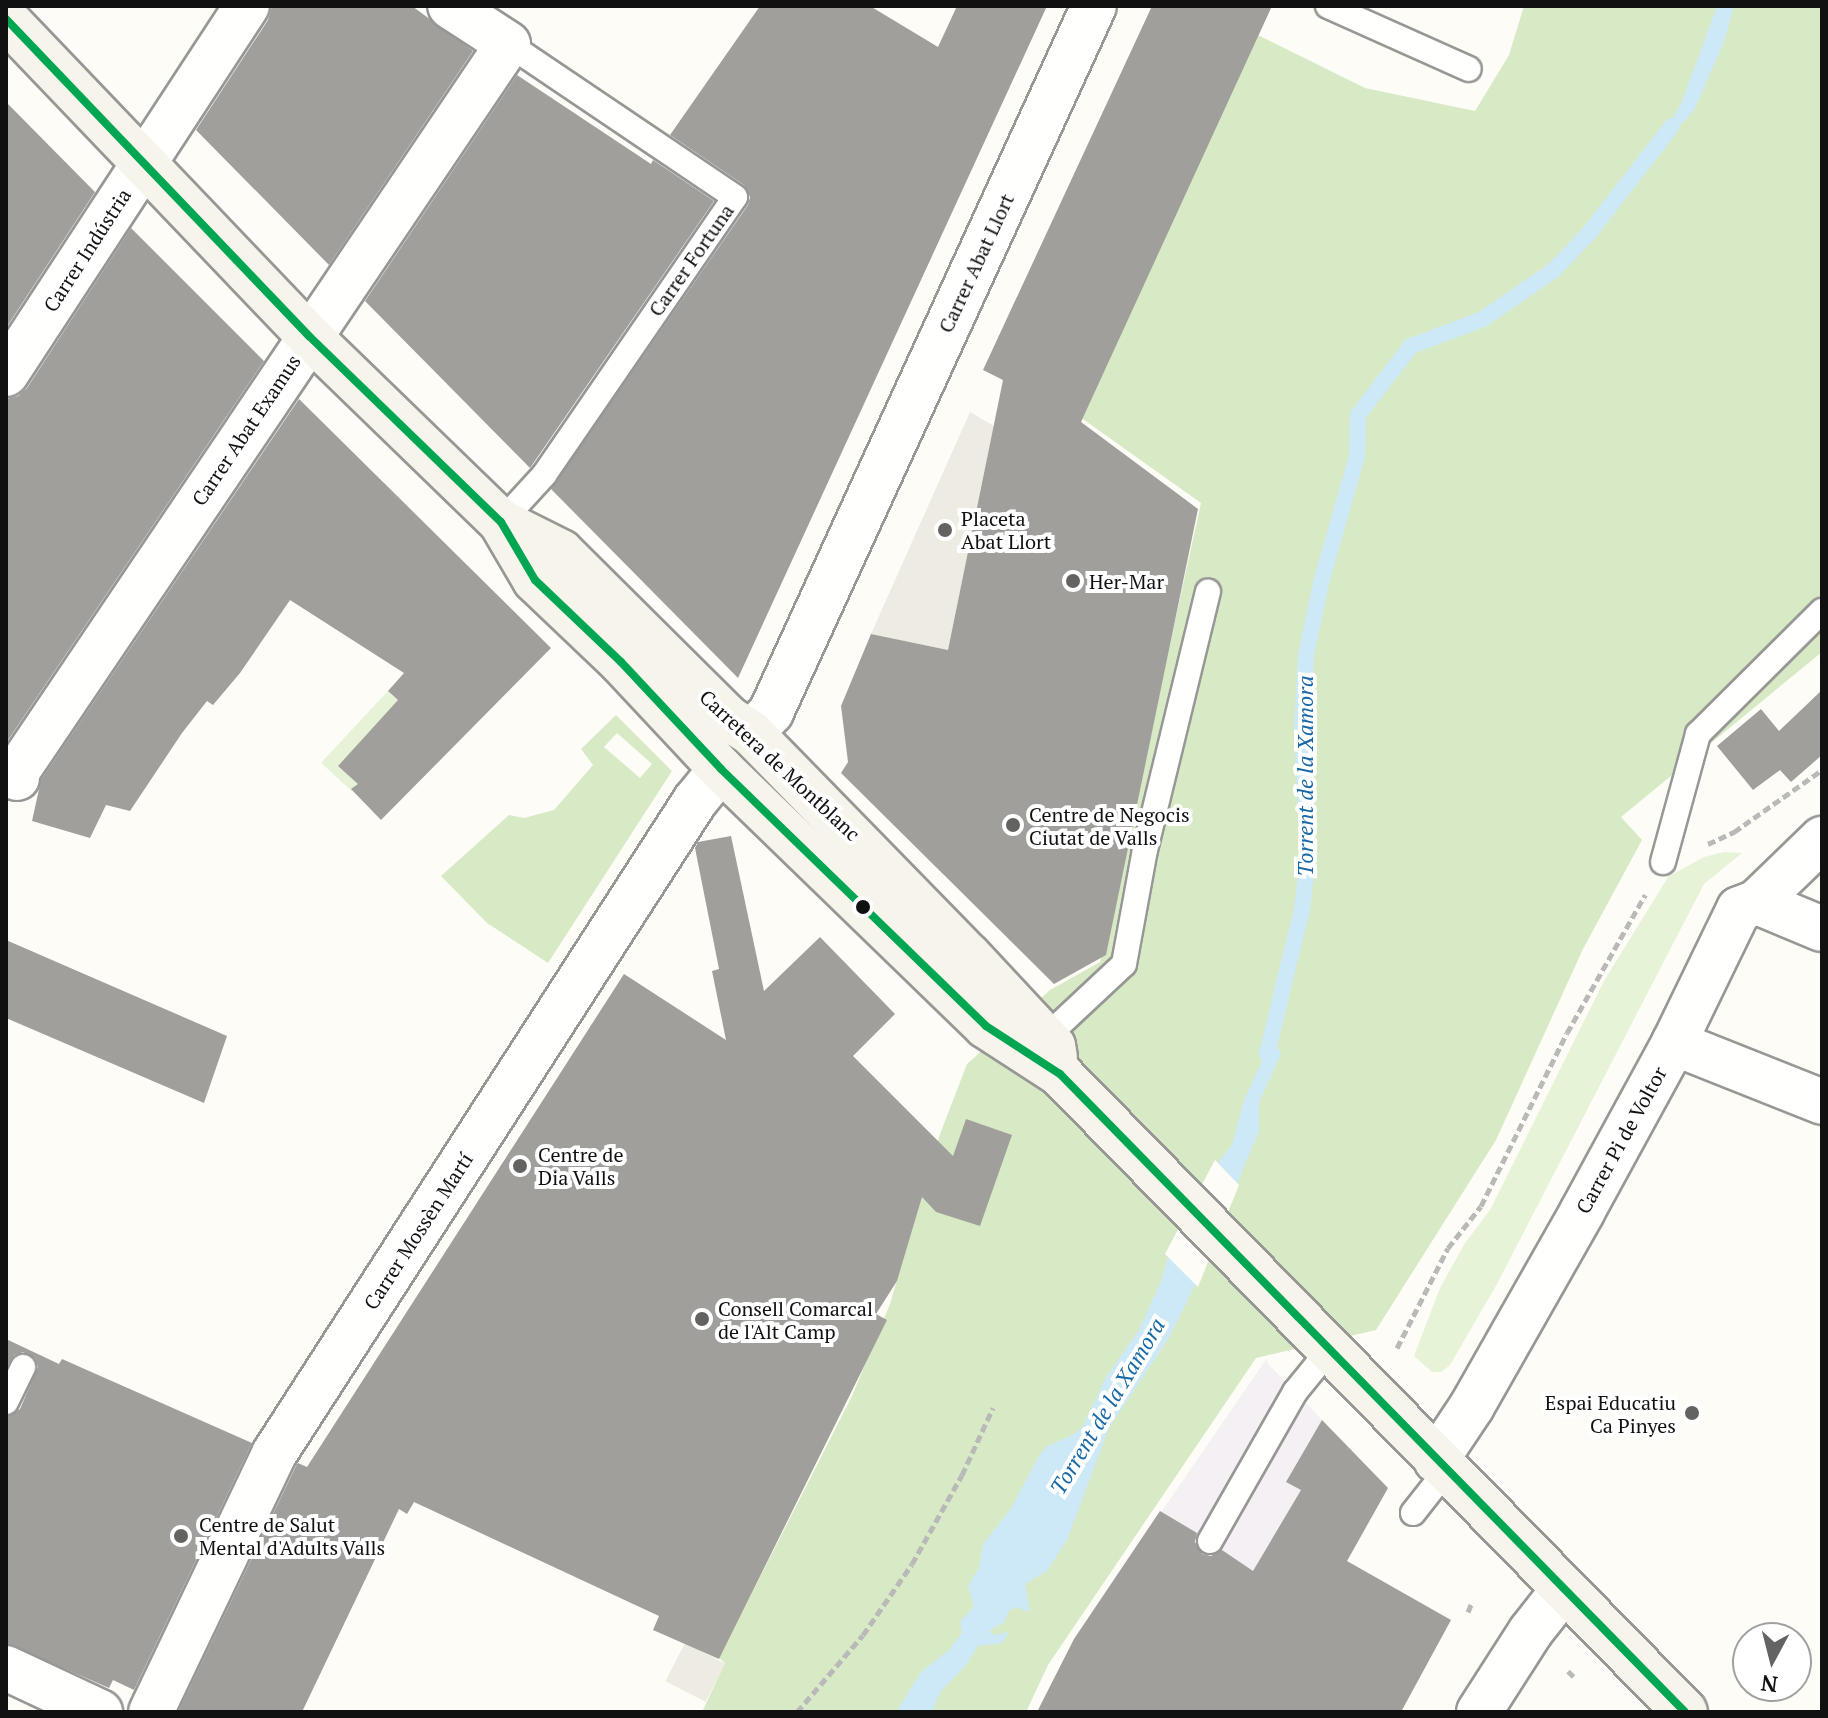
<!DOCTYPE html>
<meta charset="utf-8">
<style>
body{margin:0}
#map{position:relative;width:1828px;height:1718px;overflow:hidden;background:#fdfcf7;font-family:"PT Serif",serif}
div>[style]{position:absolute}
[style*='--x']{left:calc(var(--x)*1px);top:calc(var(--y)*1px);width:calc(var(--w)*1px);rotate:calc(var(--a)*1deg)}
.industrial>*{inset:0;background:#f5f0f3}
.green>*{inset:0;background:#e7f3d7;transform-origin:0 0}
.forest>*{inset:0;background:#d8eac5}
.plaza>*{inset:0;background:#edebe2;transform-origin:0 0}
.water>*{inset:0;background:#cde8f7}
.pier>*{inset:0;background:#fdfcf7}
.stream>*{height:16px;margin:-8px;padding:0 8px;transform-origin:8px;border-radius:8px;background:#cde8f7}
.building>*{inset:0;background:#a19f9c}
.path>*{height:5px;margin-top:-2.5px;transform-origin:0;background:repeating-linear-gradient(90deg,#b9b9b8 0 8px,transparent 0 12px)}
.roads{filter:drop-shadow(2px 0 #979795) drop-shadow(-2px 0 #979795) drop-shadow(0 2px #979795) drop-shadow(0 -2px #979795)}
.service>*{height:24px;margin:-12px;padding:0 12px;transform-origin:12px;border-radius:12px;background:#fffffe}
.minor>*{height:44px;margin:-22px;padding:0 22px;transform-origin:22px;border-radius:22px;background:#fffffe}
.tertiary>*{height:44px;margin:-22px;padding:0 22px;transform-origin:22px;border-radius:22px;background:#fffffe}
.secondary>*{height:44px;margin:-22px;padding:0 22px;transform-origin:22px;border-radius:22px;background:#f6f4eb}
.bus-1>*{height:8px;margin:-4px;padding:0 4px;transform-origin:4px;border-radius:4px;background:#00a651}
.dots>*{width:22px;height:22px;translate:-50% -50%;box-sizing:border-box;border:4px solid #fff;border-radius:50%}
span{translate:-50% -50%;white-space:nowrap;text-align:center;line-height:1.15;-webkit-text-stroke:8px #fff;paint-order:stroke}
.street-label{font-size:20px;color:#111}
.poi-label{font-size:20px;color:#111}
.left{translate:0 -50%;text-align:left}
.right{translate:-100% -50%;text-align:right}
.water-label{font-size:22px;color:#1768a6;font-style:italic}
.frame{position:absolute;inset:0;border:8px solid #111;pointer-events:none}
.north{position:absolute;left:1732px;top:1622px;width:80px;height:80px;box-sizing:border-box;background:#fff;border:2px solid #a0a0a0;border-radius:50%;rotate:187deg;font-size:22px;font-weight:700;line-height:32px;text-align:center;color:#111}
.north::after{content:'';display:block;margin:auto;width:28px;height:36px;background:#646362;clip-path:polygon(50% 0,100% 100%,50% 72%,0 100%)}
</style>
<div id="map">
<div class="industrial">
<div style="clip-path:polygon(1267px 1358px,1268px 1364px,1388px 1488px,1334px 1585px,1037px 1712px,1074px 1639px)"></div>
</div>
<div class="green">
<div style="left:388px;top:691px;width:42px;height:98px;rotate:43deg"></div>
<div style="clip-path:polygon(1724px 852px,1742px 853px,1704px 884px,1497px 1284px,1450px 1365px,1441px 1372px,1432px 1372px,1414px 1356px,1440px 1288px,1465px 1243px,1490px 1210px,1604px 981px,1668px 877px,1704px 857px)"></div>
</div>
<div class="forest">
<div style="clip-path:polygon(1524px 6px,1822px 6px,1822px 652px,1621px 817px,1642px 840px,1583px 949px,1496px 1140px,1376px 1330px,1256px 1358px,1048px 1665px,1026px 1712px,702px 1712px,725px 1663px,719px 1658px,852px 1396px,890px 1304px,940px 1134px,967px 1064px,1050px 990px,1100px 962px,1201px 503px,1080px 417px,1258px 35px,1365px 88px,1475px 111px,1509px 55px)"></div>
<div style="clip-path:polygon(evenodd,616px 715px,672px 771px,548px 963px,487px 923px,441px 876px,509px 815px,524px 818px,554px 810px,593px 765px,581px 749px,616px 715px,617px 733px,652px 764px,640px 778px,604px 747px,617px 733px)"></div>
</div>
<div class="plaza">
<div style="clip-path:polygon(970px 412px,994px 426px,948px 650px,871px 634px)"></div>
<div style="left:685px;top:1643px;width:45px;height:43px;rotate:27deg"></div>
</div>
<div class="water">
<div style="clip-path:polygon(1717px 6px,1734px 6px,1724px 42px,1694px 110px,1675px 131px,1659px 142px,1681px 104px)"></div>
<div style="clip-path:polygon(1273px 1037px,1281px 1054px,1259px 1102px,1259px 1131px,1193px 1289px,1170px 1336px,1109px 1428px,1067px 1540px,1047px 1571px,1025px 1584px,1030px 1612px,1015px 1607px,1008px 1612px,1005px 1622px,990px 1630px,993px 1635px,1009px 1632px,1002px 1643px,978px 1646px,967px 1664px,941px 1691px,932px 1712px,896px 1712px,921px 1672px,948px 1651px,962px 1633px,960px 1622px,974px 1606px,968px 1586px,979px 1568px,983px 1544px,1010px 1510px,1039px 1456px,1046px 1447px,1074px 1434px,1083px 1426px,1106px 1377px,1139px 1330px,1161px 1281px,1167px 1260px,1219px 1161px,1232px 1145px,1244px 1100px)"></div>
</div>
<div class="pier">
<div style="clip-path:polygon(1215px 1160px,1239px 1185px,1198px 1287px,1165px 1254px)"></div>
</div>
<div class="stream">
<div style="--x:1267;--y:1054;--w:149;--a:-76.4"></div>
<div style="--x:1302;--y:909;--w:51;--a:-83.3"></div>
<div style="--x:1308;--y:858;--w:133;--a:-92.6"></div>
<div style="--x:1302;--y:725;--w:70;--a:-86.7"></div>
<div style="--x:1306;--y:655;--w:74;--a:-78.2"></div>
<div style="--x:1321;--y:583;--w:132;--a:-74.2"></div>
<div style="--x:1357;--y:456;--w:41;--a:-88.6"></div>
<div style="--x:1358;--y:415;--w:87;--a:-52.5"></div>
<div style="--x:1411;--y:346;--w:77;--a:-20.6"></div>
<div style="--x:1483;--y:319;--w:86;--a:-34.6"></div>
<div style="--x:1554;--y:270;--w:52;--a:-46.5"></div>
<div style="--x:1590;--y:232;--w:134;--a:-52.3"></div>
</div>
<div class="building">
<div style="clip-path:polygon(272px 6px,412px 6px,473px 51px,329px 265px,196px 130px,268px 20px)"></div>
<div style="clip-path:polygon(760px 6px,870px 6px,938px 47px,957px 6px,1047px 6px,738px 678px,551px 489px,748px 205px,750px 197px,744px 185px,670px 135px)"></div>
<div style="clip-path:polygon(1152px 6px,1272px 6px,1081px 422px,1198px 509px,1106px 955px,1054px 984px,841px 773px,848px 762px,841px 706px,871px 634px,948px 650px,1003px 380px,983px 370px)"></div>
<div style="clip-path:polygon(517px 75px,651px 164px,653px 160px,714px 201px,530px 468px,365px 301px)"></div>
<div style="clip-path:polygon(6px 102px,95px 192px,6px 328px)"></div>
<div style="clip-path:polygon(131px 228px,264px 361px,6px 743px,6px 399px,18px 396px,27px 388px)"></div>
<div style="clip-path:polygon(299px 399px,551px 648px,381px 820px,351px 789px,358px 784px,338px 766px,398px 700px,388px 691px,404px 673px,290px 600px,240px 673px,213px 705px,207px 701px,182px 733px,130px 811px,106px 805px,90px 838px,32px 821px,41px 780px)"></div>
<div style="clip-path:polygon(1822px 690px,1822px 755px,1791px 782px,1780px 770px,1753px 790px,1717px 746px,1761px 709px,1779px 731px)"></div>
<div style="clip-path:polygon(731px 836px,764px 991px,820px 937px,895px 1014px,853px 1056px,953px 1156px,966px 1119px,1012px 1135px,980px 1226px,936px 1212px,922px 1197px,897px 1281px,876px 1314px,887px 1320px,719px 1659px,653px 1630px,659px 1616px,414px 1502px,407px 1514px,399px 1509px,302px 1712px,179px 1710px,296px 1466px,298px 1463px,307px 1467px,624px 974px,726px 1040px,712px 971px,719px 969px,695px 848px,698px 842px)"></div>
<div style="clip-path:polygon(6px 940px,227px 1036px,204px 1103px,6px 1018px)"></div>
<div style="clip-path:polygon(6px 1339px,59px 1364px,62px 1359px,252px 1443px,134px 1690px,113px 1680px,109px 1688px,6px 1643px,6px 1417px,20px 1409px,38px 1367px,35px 1358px,23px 1352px,14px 1355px,6px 1368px)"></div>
<div style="clip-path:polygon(1322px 1420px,1388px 1488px,1347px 1561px,1451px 1620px,1401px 1712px,1037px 1712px,1074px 1639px,1160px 1511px,1197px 1533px,1195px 1542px,1202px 1554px,1211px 1556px,1222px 1550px,1253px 1571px,1301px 1490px,1286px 1482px)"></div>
</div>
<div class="path">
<div style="--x:1708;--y:844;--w:29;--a:-25"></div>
<div style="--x:1734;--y:832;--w:108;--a:-35.2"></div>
<div style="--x:1397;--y:1348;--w:112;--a:-63"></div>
<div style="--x:1448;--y:1248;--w:53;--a:-51.8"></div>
<div style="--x:1481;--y:1206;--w:193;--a:-63.6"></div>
<div style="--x:1567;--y:1033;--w:159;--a:-60.5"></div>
<div style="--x:1468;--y:1612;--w:11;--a:-68"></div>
<div style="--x:1568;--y:1671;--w:10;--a:45"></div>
<div style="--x:797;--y:1712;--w:101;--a:-49.4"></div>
<div style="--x:863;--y:1635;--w:86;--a:-55.4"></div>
<div style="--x:912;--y:1564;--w:102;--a:-60.7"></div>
<div style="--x:962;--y:1475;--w:74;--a:-65.2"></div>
</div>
<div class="roads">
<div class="service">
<div style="--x:1328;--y:6;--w:154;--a:24.1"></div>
<div style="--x:501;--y:522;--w:64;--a:-47.5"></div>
<div style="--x:544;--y:475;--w:337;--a:-55.5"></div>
<div style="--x:735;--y:197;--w:274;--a:-146"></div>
<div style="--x:1663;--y:862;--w:133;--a:-74.7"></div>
<div style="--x:1698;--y:734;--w:175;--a:-44.8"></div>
<div style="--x:1045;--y:1038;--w:108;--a:-43.1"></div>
<div style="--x:1124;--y:964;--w:116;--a:-79.6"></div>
<div style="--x:1145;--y:850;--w:266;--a:-76.3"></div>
<div style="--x:6;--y:1402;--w:39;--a:-64"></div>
<div style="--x:1413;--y:1513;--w:53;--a:-51.8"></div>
<div style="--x:1210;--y:1541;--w:172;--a:-60.3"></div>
<div style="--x:1295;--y:1392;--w:55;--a:-50.9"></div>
</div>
<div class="minor">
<div style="--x:6;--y:374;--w:440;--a:-56.8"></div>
<div style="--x:17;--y:778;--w:5;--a:-101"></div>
<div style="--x:16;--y:773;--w:879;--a:-55.98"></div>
<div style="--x:508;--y:44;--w:69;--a:-146.8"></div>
<div style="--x:1757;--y:902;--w:70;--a:22.6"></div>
<div style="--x:1674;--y:1043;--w:159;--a:21.7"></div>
<div style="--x:1436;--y:1460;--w:65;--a:-56.3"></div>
<div style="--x:1472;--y:1406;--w:223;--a:-60.4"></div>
<div style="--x:1582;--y:1212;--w:192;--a:-61.4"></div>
<div style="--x:1674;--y:1043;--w:149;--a:-64.1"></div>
<div style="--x:1739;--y:909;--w:19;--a:-21"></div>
<div style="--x:1757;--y:902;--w:91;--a:-44.1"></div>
<div style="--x:6;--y:1668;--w:104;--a:25.1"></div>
<div style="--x:1479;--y:1712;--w:96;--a:-57.3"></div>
<div style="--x:1531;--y:1631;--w:53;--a:-51.8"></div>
</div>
<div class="tertiary">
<div style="--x:751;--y:733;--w:29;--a:-46"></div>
<div style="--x:771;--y:712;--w:776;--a:-65.42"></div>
<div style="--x:151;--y:1712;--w:286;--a:-64.5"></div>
<div style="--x:274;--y:1454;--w:777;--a:-57.19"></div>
<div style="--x:695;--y:801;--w:41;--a:-50.9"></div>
</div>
<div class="secondary">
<div style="--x:6;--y:19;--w:439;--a:46.3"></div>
<div style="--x:309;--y:336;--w:267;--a:44.1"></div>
<div style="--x:501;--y:522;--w:67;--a:59.6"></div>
<div style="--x:535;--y:580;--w:119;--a:43.6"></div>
<div style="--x:621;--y:662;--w:146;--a:46.9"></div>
<div style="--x:721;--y:769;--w:369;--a:44.1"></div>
<div style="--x:986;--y:1026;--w:88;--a:33"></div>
<div style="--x:1060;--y:1074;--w:893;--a:45.59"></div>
<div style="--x:501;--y:522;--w:67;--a:26.6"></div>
<div style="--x:561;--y:552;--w:235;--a:44.8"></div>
<div style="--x:728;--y:718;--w:27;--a:33"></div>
<div style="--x:751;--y:733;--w:310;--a:45.7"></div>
<div style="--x:968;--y:955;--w:125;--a:47"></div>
<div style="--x:1053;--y:1046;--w:11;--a:80"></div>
</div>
</div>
<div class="bus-1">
<div style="--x:6;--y:19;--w:439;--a:46.3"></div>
<div style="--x:309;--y:336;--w:267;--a:44.1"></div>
<div style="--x:501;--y:522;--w:67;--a:59.6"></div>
<div style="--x:535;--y:580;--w:119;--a:43.6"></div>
<div style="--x:621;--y:662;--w:146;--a:46.9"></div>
<div style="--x:721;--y:769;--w:369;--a:44.1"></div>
<div style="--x:986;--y:1026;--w:88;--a:33"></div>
<div style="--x:1060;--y:1074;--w:893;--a:45.59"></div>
</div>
<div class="dots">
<div style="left:945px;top:530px;background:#646362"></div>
<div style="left:1073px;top:581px;background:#646362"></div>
<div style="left:1013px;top:825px;background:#646362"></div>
<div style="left:863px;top:907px;background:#111"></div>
<div style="left:520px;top:1166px;background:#646362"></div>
<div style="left:702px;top:1319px;background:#646362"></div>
<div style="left:1692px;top:1413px;background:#646362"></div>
<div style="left:181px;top:1536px;background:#646362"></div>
</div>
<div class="street-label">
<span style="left:87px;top:250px;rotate:-57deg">Carrer Indústria</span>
<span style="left:691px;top:260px;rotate:-55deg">Carrer Fortuna</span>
<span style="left:976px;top:263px;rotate:-65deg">Carrer Abat Llort</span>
<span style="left:246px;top:430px;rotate:-56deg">Carrer Abat Examus</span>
<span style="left:780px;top:765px;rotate:43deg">Carretera de Montblanc</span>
<span style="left:1621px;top:1140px;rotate:-61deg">Carrer Pi de Voltor</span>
<span style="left:418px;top:1231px;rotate:-57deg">Carrer Mossèn Martí</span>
</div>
<div class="poi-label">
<span class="left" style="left:961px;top:530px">Placeta<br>Abat Llort</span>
<span class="left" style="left:1089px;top:581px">Her-Mar</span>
<span class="left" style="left:1029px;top:826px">Centre de Negocis<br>Ciutat de Valls</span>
<span class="left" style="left:538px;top:1166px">Centre de<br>Dia Valls</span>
<span class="left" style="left:718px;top:1320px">Consell Comarcal<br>de l'Alt Camp</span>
<span class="right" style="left:1676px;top:1414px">Espai Educatiu<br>Ca Pinyes</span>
<span class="left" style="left:199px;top:1536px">Centre de Salut<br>Mental d'Adults Valls</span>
</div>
<div class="water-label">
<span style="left:1305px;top:776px;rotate:-90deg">Torrent de la Xamora</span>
<span style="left:1107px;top:1406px;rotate:-59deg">Torrent de la Xamora</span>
</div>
<div class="frame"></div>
<div class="north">N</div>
</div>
